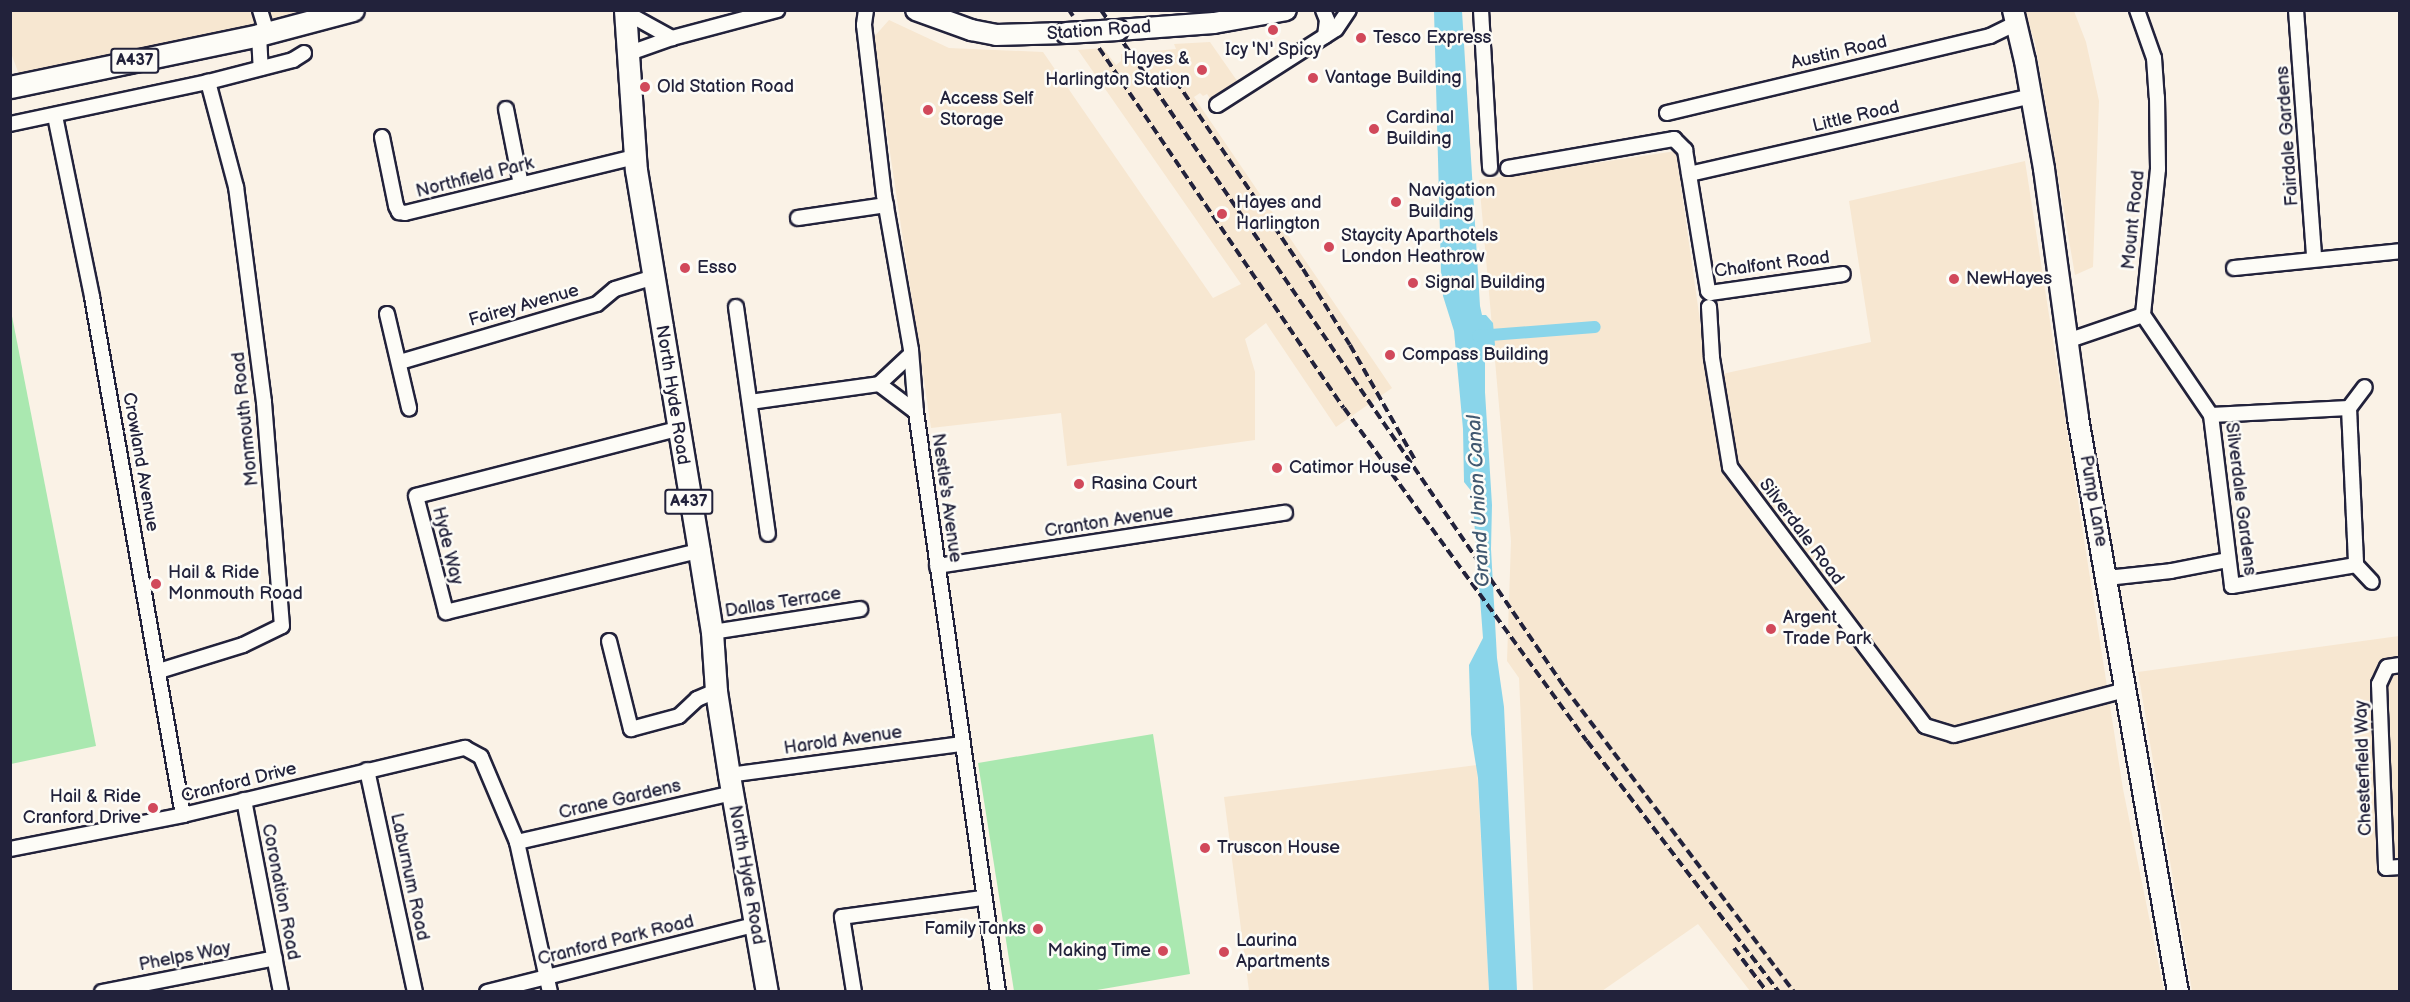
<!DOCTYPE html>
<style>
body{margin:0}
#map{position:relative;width:2410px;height:1002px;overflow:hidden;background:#faf2e6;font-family:"Balsamiq Sans",sans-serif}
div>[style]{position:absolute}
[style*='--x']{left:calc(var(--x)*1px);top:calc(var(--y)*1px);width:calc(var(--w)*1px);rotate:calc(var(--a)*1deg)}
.built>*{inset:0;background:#f7e7d1}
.green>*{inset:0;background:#aae8b0}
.water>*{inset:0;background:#8ad5ea}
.canal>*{height:12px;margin:-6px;padding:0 6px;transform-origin:6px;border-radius:6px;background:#8ad5ea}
.roads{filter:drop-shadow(2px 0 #22223b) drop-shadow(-2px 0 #22223b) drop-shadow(0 2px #22223b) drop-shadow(0 -2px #22223b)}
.street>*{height:14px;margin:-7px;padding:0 7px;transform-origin:7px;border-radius:7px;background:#fdfcf7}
.secondary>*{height:20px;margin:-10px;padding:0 10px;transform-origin:10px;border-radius:10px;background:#fdfcf7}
.primary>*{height:21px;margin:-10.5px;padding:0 10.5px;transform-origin:10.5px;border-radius:10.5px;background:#fdfcf7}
.rail>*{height:4px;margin-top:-2px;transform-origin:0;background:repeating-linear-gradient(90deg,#22223b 0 9px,transparent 0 13.5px)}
.bridges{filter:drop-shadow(2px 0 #22223b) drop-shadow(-2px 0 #22223b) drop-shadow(0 2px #22223b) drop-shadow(0 -2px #22223b)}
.secondary-bridge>*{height:20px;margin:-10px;padding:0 10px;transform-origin:10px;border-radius:10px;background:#fdfcf7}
.dots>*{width:16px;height:16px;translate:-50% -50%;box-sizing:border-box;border:3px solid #fdfcf7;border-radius:50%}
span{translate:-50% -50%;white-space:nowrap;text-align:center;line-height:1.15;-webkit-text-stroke:5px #fdfcf7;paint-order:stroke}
.shield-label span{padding:2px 4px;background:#fdfcf7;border:2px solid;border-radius:4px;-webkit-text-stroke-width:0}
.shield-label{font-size:16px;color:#22223b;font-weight:700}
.street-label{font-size:18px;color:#22223b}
.poi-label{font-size:18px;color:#22223b}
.left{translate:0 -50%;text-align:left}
.right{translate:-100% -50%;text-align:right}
.water-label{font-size:20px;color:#415870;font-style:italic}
.frame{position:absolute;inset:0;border:12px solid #22223b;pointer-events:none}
</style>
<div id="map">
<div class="built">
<div style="clip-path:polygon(10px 11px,316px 11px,274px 24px,20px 77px,11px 53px)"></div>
<div style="clip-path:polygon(2024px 11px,2074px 11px,2086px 42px,2099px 101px,2093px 267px,2075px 275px,2035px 43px)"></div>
<div style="clip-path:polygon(889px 20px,949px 48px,1043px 52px,1213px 298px,1241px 284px,1078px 50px,1103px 48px,1116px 65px,1121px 61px,1121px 54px,1176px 49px,1174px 44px,1210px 42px,1240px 85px,1213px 103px,1207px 94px,1203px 96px,1200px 93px,1194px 97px,1392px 388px,1336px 427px,1266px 323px,1245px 339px,1255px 372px,1255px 440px,1067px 466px,1061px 413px,931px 428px,873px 38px)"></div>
<div style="clip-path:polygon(1676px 151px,1708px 377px,1871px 342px,1849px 201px,2025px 161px,2123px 789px,2164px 991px,1750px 991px,1698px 924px,1602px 991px,1533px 991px,1519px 678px,1507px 661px,1511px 541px,1479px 180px)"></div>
<div style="clip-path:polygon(2399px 636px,2399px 991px,2192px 991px,2138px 672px)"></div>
<div style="clip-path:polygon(1477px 765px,1489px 991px,1249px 991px,1224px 797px)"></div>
</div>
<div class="green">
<div style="clip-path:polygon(10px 306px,96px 746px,11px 764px,10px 764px)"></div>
<div style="clip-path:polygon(1153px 734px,1190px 974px,1091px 991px,1014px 991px,978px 763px)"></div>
</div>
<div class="water">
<div style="clip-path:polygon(1434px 11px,1462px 11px,1480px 306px,1482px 315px,1486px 315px,1493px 323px,1495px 345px,1485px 357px,1485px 392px,1492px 505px,1491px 549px,1497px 658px,1504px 707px,1517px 991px,1489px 991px,1478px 778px,1471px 734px,1469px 665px,1483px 638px,1472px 492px,1464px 482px,1463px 429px,1454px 331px,1443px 296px,1441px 271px)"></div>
</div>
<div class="canal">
<div style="--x:1478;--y:336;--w:117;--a:-4.4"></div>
</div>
<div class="roads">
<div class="street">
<div style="--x:260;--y:10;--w:24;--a:73"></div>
<div style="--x:866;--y:10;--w:15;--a:98"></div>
<div style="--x:864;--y:25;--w:171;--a:83.3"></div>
<div style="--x:884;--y:195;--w:157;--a:80.1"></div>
<div style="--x:911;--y:350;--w:62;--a:85.4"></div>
<div style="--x:916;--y:412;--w:586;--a:81.95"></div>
<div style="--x:1323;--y:10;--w:11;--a:68"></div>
<div style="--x:1327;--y:20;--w:16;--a:97"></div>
<div style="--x:1481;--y:10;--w:158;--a:86.7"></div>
<div style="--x:2137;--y:10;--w:51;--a:70.5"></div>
<div style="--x:2154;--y:58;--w:39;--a:86"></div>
<div style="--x:2157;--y:97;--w:72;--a:89.2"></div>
<div style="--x:2158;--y:169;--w:147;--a:95.9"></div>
<div style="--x:2143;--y:315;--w:121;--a:55.8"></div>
<div style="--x:2296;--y:10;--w:249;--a:85.8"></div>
<div style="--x:625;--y:12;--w:54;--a:29"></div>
<div style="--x:259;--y:35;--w:33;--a:87"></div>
<div style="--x:627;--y:54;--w:48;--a:-19.6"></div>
<div style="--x:672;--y:38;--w:109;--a:-14.9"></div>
<div style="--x:1217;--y:105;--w:141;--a:-32.6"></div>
<div style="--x:1336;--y:29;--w:23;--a:-56"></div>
<div style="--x:506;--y:109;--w:77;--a:78.8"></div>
<div style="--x:1667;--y:113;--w:332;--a:-13.4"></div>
<div style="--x:1990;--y:36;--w:30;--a:-26"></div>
<div style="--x:55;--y:116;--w:185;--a:78.4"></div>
<div style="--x:92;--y:297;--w:526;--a:80.04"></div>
<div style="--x:10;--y:124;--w:202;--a:-12"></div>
<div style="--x:208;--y:82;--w:88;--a:-14.5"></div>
<div style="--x:293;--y:60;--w:13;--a:-32"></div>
<div style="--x:382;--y:137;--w:70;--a:78.5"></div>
<div style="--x:396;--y:206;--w:7;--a:63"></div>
<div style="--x:399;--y:212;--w:6;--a:9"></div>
<div style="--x:405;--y:213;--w:237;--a:-13.7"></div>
<div style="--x:1508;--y:168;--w:169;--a:-9.9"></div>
<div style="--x:1674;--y:139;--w:16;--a:45"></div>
<div style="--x:1685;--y:150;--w:143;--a:80.7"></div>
<div style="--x:1708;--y:291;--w:3;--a:45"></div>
<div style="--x:1710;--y:293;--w:134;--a:-8.1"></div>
<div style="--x:1689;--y:174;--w:351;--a:-12.8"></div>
<div style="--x:798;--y:218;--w:89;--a:-8.4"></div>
<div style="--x:2234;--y:268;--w:167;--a:-5.8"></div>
<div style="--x:736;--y:307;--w:229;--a:82"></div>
<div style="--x:1709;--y:307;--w:51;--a:86.6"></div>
<div style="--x:1712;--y:358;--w:110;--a:80.6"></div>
<div style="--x:1730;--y:467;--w:324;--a:53"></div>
<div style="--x:1925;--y:726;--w:30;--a:17"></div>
<div style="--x:1954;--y:735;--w:178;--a:-14.7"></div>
<div style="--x:387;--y:314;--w:97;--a:76.8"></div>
<div style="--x:2067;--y:341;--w:80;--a:-18.9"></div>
<div style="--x:400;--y:362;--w:205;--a:-16.4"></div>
<div style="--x:597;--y:304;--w:23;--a:-40"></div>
<div style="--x:615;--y:289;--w:41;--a:-17.1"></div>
<div style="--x:879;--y:384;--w:46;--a:37.1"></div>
<div style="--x:750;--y:402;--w:130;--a:-7.9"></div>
<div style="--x:879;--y:384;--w:42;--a:-43.1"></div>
<div style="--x:2349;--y:408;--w:157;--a:87.4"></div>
<div style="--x:2356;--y:565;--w:126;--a:170.4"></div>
<div style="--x:2232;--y:586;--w:172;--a:-97"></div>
<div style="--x:2211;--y:415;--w:138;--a:-2.9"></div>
<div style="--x:2349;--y:408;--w:26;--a:-53"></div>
<div style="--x:677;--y:429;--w:269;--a:165.6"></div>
<div style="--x:416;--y:496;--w:120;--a:75.5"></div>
<div style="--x:446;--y:612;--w:260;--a:-13.6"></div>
<div style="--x:2356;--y:565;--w:23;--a:47"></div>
<div style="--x:937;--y:566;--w:352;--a:-8.7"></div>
<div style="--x:2107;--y:578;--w:64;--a:-6.2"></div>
<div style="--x:2171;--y:571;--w:57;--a:-11.1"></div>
<div style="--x:712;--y:632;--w:150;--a:-8.8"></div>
<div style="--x:609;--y:641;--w:91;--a:76"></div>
<div style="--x:631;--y:729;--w:50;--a:-15.2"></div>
<div style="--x:679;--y:716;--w:25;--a:-43"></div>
<div style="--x:697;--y:699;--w:21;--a:-23"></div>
<div style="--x:2400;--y:665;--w:13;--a:171"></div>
<div style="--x:2387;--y:667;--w:19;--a:115"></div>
<div style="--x:2379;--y:684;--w:184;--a:87.8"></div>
<div style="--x:2386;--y:868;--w:14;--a:-4"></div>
<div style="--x:159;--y:671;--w:88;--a:-17.2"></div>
<div style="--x:243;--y:645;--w:43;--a:-26"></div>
<div style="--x:282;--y:626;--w:225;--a:-94.6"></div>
<div style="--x:264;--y:402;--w:217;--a:-97.4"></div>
<div style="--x:236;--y:187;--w:109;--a:-104.9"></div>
<div style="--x:367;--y:770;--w:227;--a:77.8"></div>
<div style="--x:729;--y:775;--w:234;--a:-7.6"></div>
<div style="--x:244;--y:800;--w:196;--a:79.1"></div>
<div style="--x:517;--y:842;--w:221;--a:-12.8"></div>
<div style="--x:10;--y:849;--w:176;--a:-11.1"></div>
<div style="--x:183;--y:815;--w:290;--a:-13.4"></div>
<div style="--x:465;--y:748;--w:18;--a:29"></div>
<div style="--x:481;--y:757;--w:92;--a:67"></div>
<div style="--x:517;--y:842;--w:154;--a:77.6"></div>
<div style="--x:102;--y:992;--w:176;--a:-11.1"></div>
<div style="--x:487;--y:992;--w:275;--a:-14.1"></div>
<div style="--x:854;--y:992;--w:76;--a:-99.1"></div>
<div style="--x:842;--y:917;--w:142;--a:-7.7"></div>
</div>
<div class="secondary">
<div style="--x:916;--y:10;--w:59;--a:20"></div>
<div style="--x:971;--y:30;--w:25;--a:11"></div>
<div style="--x:996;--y:35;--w:70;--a:-1.6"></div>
<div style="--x:2013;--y:10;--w:52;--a:76.8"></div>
<div style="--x:2025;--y:61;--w:110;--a:80"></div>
<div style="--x:2044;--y:169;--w:251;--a:82.2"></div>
<div style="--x:2078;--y:418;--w:583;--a:80.12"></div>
<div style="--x:1118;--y:30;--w:96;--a:-4.2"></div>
<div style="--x:1214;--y:23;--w:73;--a:-10.2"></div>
</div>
<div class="primary">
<div style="--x:625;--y:10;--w:160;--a:86.1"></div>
<div style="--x:636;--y:170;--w:386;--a:80.6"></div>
<div style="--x:699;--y:551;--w:82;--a:80.9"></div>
<div style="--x:712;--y:632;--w:59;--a:86.1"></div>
<div style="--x:716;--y:691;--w:85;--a:81.2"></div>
<div style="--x:729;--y:775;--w:220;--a:80.1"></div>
<div style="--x:10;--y:87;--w:254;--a:-11.8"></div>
<div style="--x:259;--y:35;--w:97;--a:-14.9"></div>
</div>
</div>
<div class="rail">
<div style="--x:1069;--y:10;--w:7;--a:56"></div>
<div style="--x:1101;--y:10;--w:822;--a:55.61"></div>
<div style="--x:1565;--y:688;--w:381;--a:53"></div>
<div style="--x:1099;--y:48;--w:435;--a:55.8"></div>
<div style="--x:1344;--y:408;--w:412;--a:53.9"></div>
<div style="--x:1587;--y:741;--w:316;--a:52.6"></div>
<div style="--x:1176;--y:81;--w:227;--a:56"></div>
<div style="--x:1303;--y:269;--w:89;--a:58.3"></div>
<div style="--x:1350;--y:345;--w:132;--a:60.5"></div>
<div style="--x:1734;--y:948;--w:55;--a:53.1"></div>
</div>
<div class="bridges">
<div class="secondary-bridge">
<div style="--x:1066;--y:33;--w:52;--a:-3.3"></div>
</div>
</div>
<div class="dots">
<div style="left:1273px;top:30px;background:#d1495b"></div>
<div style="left:1361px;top:38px;background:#d1495b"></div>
<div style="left:1202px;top:70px;background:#d1495b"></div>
<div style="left:1313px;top:78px;background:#d1495b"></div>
<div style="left:645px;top:87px;background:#d1495b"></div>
<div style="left:928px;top:110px;background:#d1495b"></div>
<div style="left:1374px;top:129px;background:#d1495b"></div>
<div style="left:1396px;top:202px;background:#d1495b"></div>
<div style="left:1222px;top:214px;background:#d1495b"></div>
<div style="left:1329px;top:247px;background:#d1495b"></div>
<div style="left:685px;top:268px;background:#d1495b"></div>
<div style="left:1954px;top:279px;background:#d1495b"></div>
<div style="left:1413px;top:283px;background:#d1495b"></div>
<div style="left:1390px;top:355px;background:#d1495b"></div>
<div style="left:1277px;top:468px;background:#d1495b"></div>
<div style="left:1079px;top:484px;background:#d1495b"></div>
<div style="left:156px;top:584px;background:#d1495b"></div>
<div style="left:1771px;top:629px;background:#d1495b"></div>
<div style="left:153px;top:808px;background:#d1495b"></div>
<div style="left:1205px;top:848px;background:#d1495b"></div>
<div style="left:1038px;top:929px;background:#d1495b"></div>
<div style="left:1163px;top:951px;background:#d1495b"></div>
<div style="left:1224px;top:952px;background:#d1495b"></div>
</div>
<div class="shield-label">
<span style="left:135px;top:61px">A437</span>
<span style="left:689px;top:502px">A437</span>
</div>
<div class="street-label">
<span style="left:1099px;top:31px;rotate:-4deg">Station Road</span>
<span style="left:1839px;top:53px;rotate:-13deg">Austin Road</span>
<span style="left:1856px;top:117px;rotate:-13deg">Little Road</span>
<span style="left:2288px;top:136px;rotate:-94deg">Fairdale Gardens</span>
<span style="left:475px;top:178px;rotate:-14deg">Northfield Park</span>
<span style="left:2134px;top:220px;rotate:-84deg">Mount Road</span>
<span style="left:1772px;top:265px;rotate:-7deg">Chalfont Road</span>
<span style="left:524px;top:306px;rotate:-16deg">Fairey Avenue</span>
<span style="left:672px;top:395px;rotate:81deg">North Hyde Road</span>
<span style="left:246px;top:419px;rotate:-96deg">Monmouth Road</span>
<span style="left:140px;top:462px;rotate:80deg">Crowland Avenue</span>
<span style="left:946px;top:498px;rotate:82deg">Nestle's Avenue</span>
<span style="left:2240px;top:499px;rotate:83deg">Silverdale Gardens</span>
<span style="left:2093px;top:501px;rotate:80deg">Pump Lane</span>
<span style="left:1109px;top:522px;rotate:-9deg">Cranton Avenue</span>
<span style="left:1801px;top:532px;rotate:53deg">Silverdale Road</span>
<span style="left:447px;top:546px;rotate:76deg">Hyde Way</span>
<span style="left:783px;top:603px;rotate:-9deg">Dallas Terrace</span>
<span style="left:843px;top:741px;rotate:-8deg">Harold Avenue</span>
<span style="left:2364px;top:768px;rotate:-92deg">Chesterfield Way</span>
<span style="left:239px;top:783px;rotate:-14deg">Cranford Drive</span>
<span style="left:620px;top:800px;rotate:-13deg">Crane Gardens</span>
<span style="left:746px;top:875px;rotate:80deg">North Hyde Road</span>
<span style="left:409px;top:877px;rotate:78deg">Laburnum Road</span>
<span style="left:280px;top:892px;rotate:79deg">Coronation Road</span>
<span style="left:616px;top:941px;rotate:-14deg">Cranford Park Road</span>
<span style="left:185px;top:957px;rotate:-11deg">Phelps Way</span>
</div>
<div class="poi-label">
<span class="left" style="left:1373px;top:38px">Tesco Express</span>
<span style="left:1273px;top:50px">Icy 'N' Spicy</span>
<span class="right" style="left:1190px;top:70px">Hayes &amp;<br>Harlington Station</span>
<span class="left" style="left:1325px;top:78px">Vantage Building</span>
<span class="left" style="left:657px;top:87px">Old Station Road</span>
<span class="left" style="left:940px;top:110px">Access Self<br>Storage</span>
<span class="left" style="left:1386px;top:129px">Cardinal<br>Building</span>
<span class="left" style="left:1408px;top:202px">Navigation<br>Building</span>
<span class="left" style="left:1236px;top:214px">Hayes and<br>Harlington</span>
<span class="left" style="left:1341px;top:247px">Staycity Aparthotels<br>London Heathrow</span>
<span class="left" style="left:697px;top:268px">Esso</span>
<span class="left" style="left:1966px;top:279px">NewHayes</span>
<span class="left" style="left:1425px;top:283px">Signal Building</span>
<span class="left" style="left:1402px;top:355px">Compass Building</span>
<span class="left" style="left:1289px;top:468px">Catimor House</span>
<span class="left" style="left:1091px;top:484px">Rasina Court</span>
<span class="left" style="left:168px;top:584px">Hail &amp; Ride<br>Monmouth Road</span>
<span class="left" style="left:1783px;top:629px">Argent<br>Trade Park</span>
<span class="right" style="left:141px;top:808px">Hail &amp; Ride<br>Cranford Drive</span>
<span class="left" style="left:1217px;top:848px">Truscon House</span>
<span class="right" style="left:1026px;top:929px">Family Tanks</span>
<span class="left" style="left:1236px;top:952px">Laurina<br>Apartments</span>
<span class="right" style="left:1151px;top:951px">Making Time</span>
</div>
<div class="water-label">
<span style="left:1479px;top:501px;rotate:-93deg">Grand Union Canal</span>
</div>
<div class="frame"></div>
</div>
